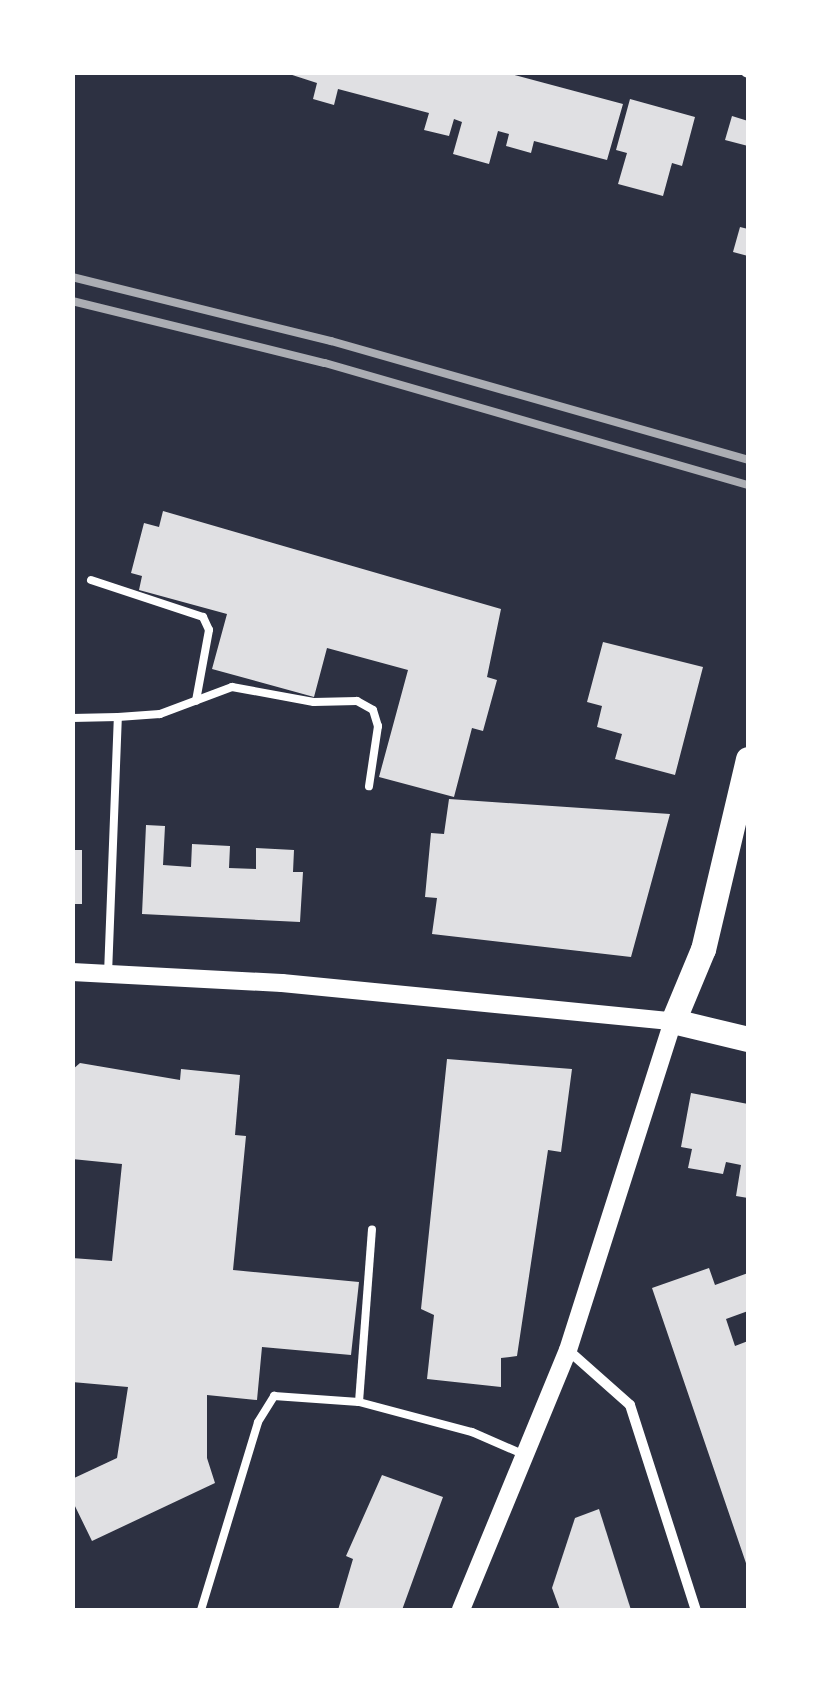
<!DOCTYPE html>
<style>
body{margin:0}
#map{position:relative;width:821px;height:1683px;overflow:hidden;background:#2d3142;font-family:Cabin,sans-serif}
div>[style]{position:absolute}
[style*='--x']{left:calc(var(--x)*1px);top:calc(var(--y)*1px);width:calc(var(--w)*1px);rotate:calc(var(--a)*1deg)}
.building>*{inset:0;background:#e0e0e3;transform-origin:0 0}
.service>*{height:8px;margin:-4px;padding:0 4px;transform-origin:4px;border-radius:4px;background:#fff}
.minor>*{height:10px;margin:-5px;padding:0 5px;transform-origin:5px;border-radius:5px;background:#fff}
.tertiary>*{height:18px;margin:-9px;padding:0 9px;transform-origin:9px;border-radius:9px;background:#fff}
.primary>*{height:25px;margin:-12.5px;padding:0 12.5px;transform-origin:12.5px;border-radius:12.5px;background:#fff}
.rail>*{height:8px;margin:-4px;padding:0 4px;transform-origin:4px;border-radius:4px;background:#abadb3}
span{translate:-50% -50%;white-space:nowrap;text-align:center;line-height:1.15;-webkit-text-stroke:8px #fff;paint-order:stroke}
.frame{position:absolute;inset:0;border:75px solid #fff;pointer-events:none}
</style>
<div id="map">
<div class="building">
<div style="clip-path:polygon(283px 72px,503px 72px,623px 104px,607px 160px,534px 141px,531px 153px,506px 146px,509px 134px,498px 131px,489px 164px,453px 154px,462px 122px,454px 119px,449px 136px,424px 130px,429px 113px,338px 89px,334px 105px,313px 99px,317px 83px)"></div>
<div style="clip-path:polygon(630px 99px,695px 117px,682px 166px,672px 163px,663px 196px,618px 184px,627px 153px,616px 150px)"></div>
<div style="clip-path:polygon(732px 116px,748px 121px,748px 146px,725px 140px)"></div>
<div style="clip-path:polygon(740px 227px,748px 229px,748px 256px,733px 252px)"></div>
<div style="clip-path:polygon(163px 511px,501px 609px,487px 677px,497px 680px,483px 731px,472px 728px,454px 797px,379px 777px,408px 670px,327px 648px,314px 697px,212px 669px,227px 614px,139px 590px,142px 576px,131px 573px,144px 523px,159px 527px)"></div>
<div style="clip-path:polygon(603px 642px,703px 667px,675px 775px,615px 759px,622px 734px,597px 727px,602px 706px,587px 702px)"></div>
<div style="clip-path:polygon(449px 799px,670px 814px,631px 957px,432px 934px,437px 898px,425px 897px,431px 833px,444px 834px)"></div>
<div style="clip-path:polygon(146px 825px,165px 826px,163px 865px,191px 867px,192px 844px,230px 846px,229px 868px,256px 869px,256px 848px,294px 850px,293px 872px,303px 872px,300px 922px,142px 914px)"></div>
<div style="left:72px;top:850px;width:10px;height:54px"></div>
<div style="clip-path:polygon(447px 1059px,572px 1069px,561px 1152px,548px 1150px,517px 1356px,501px 1358px,501px 1387px,427px 1379px,434px 1315px,421px 1309px)"></div>
<div style="clip-path:polygon(80px 1063px,180px 1080px,181px 1069px,240px 1075px,235px 1135px,246px 1136px,233px 1270px,359px 1282px,351px 1355px,262px 1347px,257px 1400px,207px 1395px,207px 1458px,215px 1483px,92px 1541px,72px 1500px,72px 1479px,117px 1458px,128px 1387px,72px 1382px,72px 1258px,112px 1261px,122px 1164px,72px 1159px,72px 1070px)"></div>
<div style="clip-path:polygon(691px 1093px,748px 1104px,748px 1198px,736px 1196px,741px 1165px,726px 1162px,723px 1174px,688px 1168px,692px 1149px,681px 1147px)"></div>
<div style="clip-path:polygon(709px 1268px,715px 1285px,748px 1273px,748px 1311px,726px 1319px,735px 1346px,748px 1341px,748px 1569px,652px 1288px)"></div>
<div style="clip-path:polygon(382px 1475px,443px 1497px,402px 1610px,338px 1610px,353px 1559px,346px 1556px)"></div>
<div style="clip-path:polygon(599px 1509px,631px 1610px,560px 1610px,552px 1588px,575px 1518px)"></div>
</div>
<div class="service">
<div style="--x:91;--y:580;--w:118;--a:18.3"></div>
<div style="--x:203;--y:617;--w:14;--a:65"></div>
<div style="--x:209;--y:630;--w:72;--a:100.4"></div>
<div style="--x:72;--y:718;--w:46;--a:-1.2"></div>
<div style="--x:108;--y:974;--w:257;--a:-87.8"></div>
<div style="--x:118;--y:717;--w:42;--a:-4.1"></div>
<div style="--x:160;--y:714;--w:77;--a:-20.6"></div>
<div style="--x:232;--y:687;--w:83;--a:10.4"></div>
<div style="--x:314;--y:702;--w:43;--a:-1.3"></div>
<div style="--x:357;--y:701;--w:18;--a:29"></div>
<div style="--x:373;--y:710;--w:17;--a:73"></div>
<div style="--x:378;--y:726;--w:61;--a:98.5"></div>
<div style="--x:359;--y:1402;--w:173;--a:-85.7"></div>
<div style="--x:201;--y:1610;--w:196;--a:-73.1"></div>
<div style="--x:258;--y:1422;--w:31;--a:-58"></div>
<div style="--x:274;--y:1396;--w:85;--a:4"></div>
<div style="--x:359;--y:1402;--w:117;--a:14.9"></div>
<div style="--x:472;--y:1432;--w:58;--a:23.5"></div>
</div>
<div class="minor">
<div style="--x:746;--y:72;--w:2;--a:27"></div>
<div style="--x:568;--y:1350;--w:83;--a:41.6"></div>
<div style="--x:630;--y:1405;--w:215;--a:72.2"></div>
</div>
<div class="tertiary">
<div style="--x:72;--y:972;--w:210;--a:3"></div>
<div style="--x:282;--y:983;--w:393;--a:5.6"></div>
<div style="--x:673;--y:1021;--w:345;--a:107.7"></div>
<div style="--x:568;--y:1350;--w:281;--a:112.4"></div>
</div>
<div class="primary">
<div style="--x:748;--y:759;--w:195;--a:103.3"></div>
<div style="--x:703;--y:949;--w:78;--a:112.6"></div>
<div style="--x:673;--y:1021;--w:77;--a:13.5"></div>
</div>
<div class="rail">
<div style="--x:72;--y:277;--w:267;--a:13.9"></div>
<div style="--x:331;--y:341;--w:434;--a:15.9"></div>
<div style="--x:72;--y:301;--w:260;--a:13.8"></div>
<div style="--x:325;--y:363;--w:440;--a:16.1"></div>
</div>
<div class="frame"></div>
</div>
